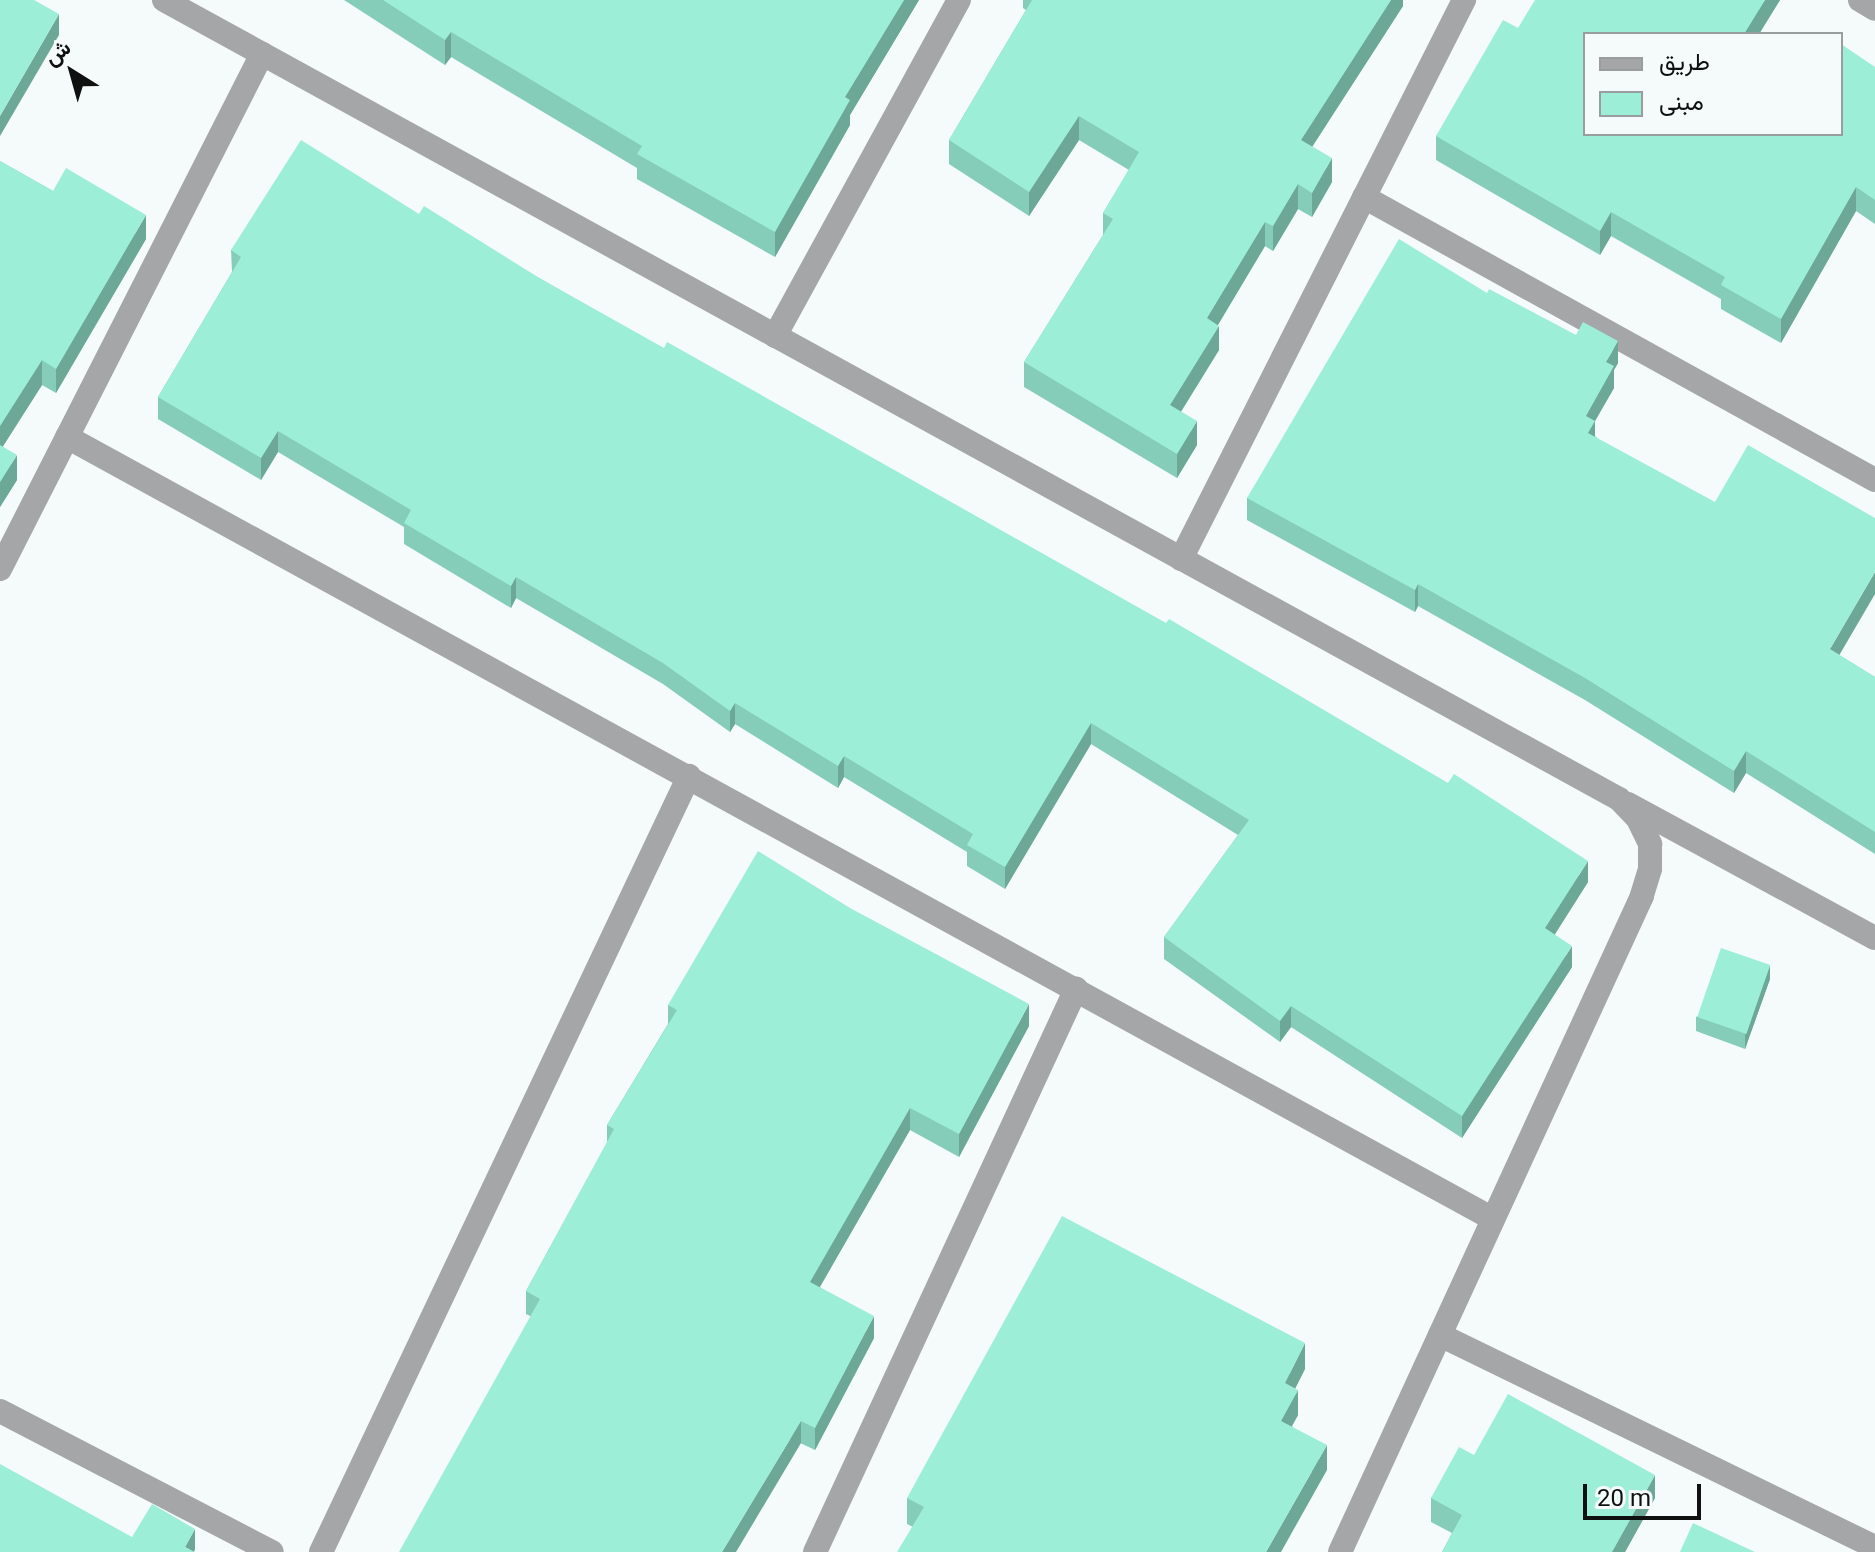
<!DOCTYPE html>
<meta charset="utf-8">
<style>
body{margin:0}
#map{position:relative;width:1875px;height:1552px;overflow:hidden;background:#f5fafa;font-family:Roboto,Vazirmatn,sans-serif}
div>[style]{position:absolute}
[style*='--x']{left:calc(var(--x)*1px);top:calc(var(--y)*1px);width:calc(var(--w)*1px);rotate:calc(var(--a)*1deg)}
.minor>*{height:24px;margin:-12px;padding:0 12px;transform-origin:12px;border-radius:12px;background:#a4a6a7}
.wall>*{inset:0;background:#86cdb9}
.shaded-wall>*{inset:0;background:#6da796}
.building>*{inset:0;background:#9ceed7;transform-origin:0 0}
span{translate:-50% -50%;white-space:nowrap;text-align:center;line-height:1.15;-webkit-text-stroke:6px #f5fafa;paint-order:stroke}
.legend{position:absolute;left:1583px;top:32px;width:260px;height:104px;box-sizing:border-box;background:#f5fafa;border:2px solid #999d9d;margin:0;padding:10px 14px;list-style:none;font-size:24px;color:#0f1111}
.legend li{display:flex;align-items:center;gap:16px;height:40px}
.legend b{width:40px;border:2px solid #999d9d}
.north{position:absolute;left:32px;top:32px;width:80px;height:80px;-webkit-text-stroke:6px #f5fafa;paint-order:stroke;rotate:323deg;font-size:22px;font-weight:700;line-height:32px;text-align:center;color:#0f1111}
.north::after{content:'';display:block;margin:auto;width:28px;height:36px;background:#0f1111;clip-path:polygon(50% 0,100% 100%,50% 72%,0 100%)}
.scale{position:absolute;left:1583px;top:1484px;width:118px;height:36px;box-sizing:border-box;border:4px solid #0f1111;border-top:0;padding-left:10px;font-size:24px;line-height:28px;white-space:nowrap;color:#0f1111;-webkit-text-stroke:6px #f5fafa;paint-order:stroke}
</style>
<div id="map">
<div class="minor">
<div style="--x:164;--y:0;--w:1660;--a:28.77"></div>
<div style="--x:1619;--y:799;--w:28;--a:46"></div>
<div style="--x:1638;--y:819;--w:28;--a:64"></div>
<div style="--x:1650;--y:844;--w:25;--a:90"></div>
<div style="--x:1650;--y:869;--w:28;--a:107"></div>
<div style="--x:1642;--y:896;--w:722;--a:114.72"></div>
<div style="--x:1860;--y:0;--w:17;--a:31"></div>
<div style="--x:1364;--y:197;--w:584;--a:28.98"></div>
<div style="--x:775;--y:336;--w:383;--a:-61.3"></div>
<div style="--x:67;--y:437;--w:1626;--a:28.74"></div>
<div style="--x:1181;--y:559;--w:627;--a:-63.15"></div>
<div style="--x:0;--y:569;--w:578;--a:-63.04"></div>
<div style="--x:1628;--y:804;--w:281;--a:28.5"></div>
<div style="--x:1440;--y:1335;--w:484;--a:26"></div>
<div style="--x:0;--y:1411;--w:306;--a:27.4"></div>
<div style="--x:321;--y:1552;--w:859;--a:-64.63"></div>
<div style="--x:815;--y:1552;--w:621;--a:-65.13"></div>
</div>
<div class="wall">
<div style="clip-path:polygon(344px 0,919px 0,850px 115px,850px 125px,775px 257px,637px 179px,637px 168px,451px 57px,445px 65px)"></div>
<div style="clip-path:polygon(1023px 0,1403px 0,1403px 6px,1312px 147px,1332px 182px,1312px 217px,1298px 209px,1273px 251px,1265px 246px,1218px 325px,1219px 350px,1181px 412px,1197px 445px,1177px 478px,1024px 387px,1024px 362px,1103px 235px,1103px 213px,1129px 170px,1079px 140px,1029px 216px,949px 164px,949px 140px,1026px 10px,1023px 8px)"></div>
<div style="clip-path:polygon(1780px 0,1759px 34px,1585px 34px,1585px 134px,1875px 67px,1875px 224px,1856px 211px,1781px 343px,1721px 309px,1721px 299px,1611px 236px,1600px 255px,1436px 160px,1436px 136px,1518px 28px)"></div>
<div style="clip-path:polygon(0 161px,53px 191px,146px 239px,56px 393px,42px 385px,3px 446px,17px 480px,0 507px)"></div>
<div style="clip-path:polygon(419px 214px,541px 279px,1588px 882px,1554px 935px,1572px 967px,1462px 1138px,1291px 1027px,1280px 1042px,1164px 959px,1164px 937px,1238px 835px,1091px 744px,1005px 889px,967px 866px,967px 852px,844px 777px,838px 788px,735px 724px,730px 732px,663px 684px,516px 598px,511px 608px,404px 544px,404px 527px,278px 452px,261px 480px,158px 419px,158px 397px,232px 272px,231px 250px)"></div>
<div style="clip-path:polygon(1487px 293px,1618px 363px,1614px 370px,1614px 388px,1595px 421px,1595px 436px,1839px 655px,1875px 677px,1875px 854px,1746px 773px,1734px 793px,1585px 700px,1418px 606px,1415px 612px,1247px 520px,1247px 498px)"></div>
<div style="clip-path:polygon(1770px 979px,1745px 1049px,1696px 1031px,1696px 1017px)"></div>
<div style="clip-path:polygon(668px 1005px,1029px 1026px,959px 1157px,910px 1130px,820px 1287px,874px 1338px,815px 1450px,526px 1314px,526px 1291px,607px 1143px,607px 1125px,668px 1024px)"></div>
<div style="clip-path:polygon(1305px 1369px,1295px 1388px,1298px 1415px,1292px 1426px,1327px 1470px,913px 1527px,907px 1524px,907px 1498px)"></div>
<div style="clip-path:polygon(1474px 1455px,1655px 1498px,1625px 1552px,1442px 1552px,1452px 1533px,1431px 1522px,1431px 1498px)"></div>
</div>
<div class="shaded-wall">
<div style="clip-path:polygon(904px 0,919px 0,850px 115px,850px 125px,775px 257px,775px 232px,845px 97px)"></div>
<div style="clip-path:polygon(1391px 0,1403px 0,1403px 6px,1301px 164px,1301px 140px)"></div>
<div style="clip-path:polygon(1765px 0,1780px 0,1759px 34px,1744px 34px)"></div>
<div style="clip-path:polygon(59px 14px,59px 35px,0 136px,0 116px)"></div>
<div style="clip-path:polygon(451px 32px,451px 57px,445px 65px,445px 40px)"></div>
<div style="clip-path:polygon(1079px 116px,1079px 140px,1029px 216px,1029px 192px)"></div>
<div style="clip-path:polygon(1332px 158px,1332px 182px,1312px 217px,1312px 193px)"></div>
<div style="clip-path:polygon(1298px 184px,1298px 209px,1273px 251px,1273px 226px)"></div>
<div style="clip-path:polygon(1856px 187px,1856px 211px,1781px 343px,1781px 319px)"></div>
<div style="clip-path:polygon(1611px 212px,1611px 236px,1600px 255px,1600px 231px)"></div>
<div style="clip-path:polygon(146px 215px,146px 239px,56px 393px,56px 369px)"></div>
<div style="clip-path:polygon(1265px 222px,1265px 246px,1207px 343px,1207px 318px)"></div>
<div style="clip-path:polygon(1219px 326px,1219px 350px,1170px 429px,1170px 405px)"></div>
<div style="clip-path:polygon(1618px 341px,1618px 363px,1614px 370px,1614px 388px,1595px 421px,1595px 443px,1588px 455px,1586px 416px,1606px 362px)"></div>
<div style="clip-path:polygon(42px 360px,42px 385px,0 451px,0 426px)"></div>
<div style="clip-path:polygon(1197px 421px,1197px 445px,1177px 478px,1177px 454px)"></div>
<div style="clip-path:polygon(278px 431px,278px 452px,261px 480px,261px 458px)"></div>
<div style="clip-path:polygon(17px 455px,17px 480px,0 507px,0 482px)"></div>
<div style="clip-path:polygon(1875px 572px,1875px 594px,1830px 671px,1830px 649px)"></div>
<div style="clip-path:polygon(516px 577px,516px 598px,511px 608px,511px 586px)"></div>
<div style="clip-path:polygon(1418px 584px,1418px 606px,1415px 612px,1415px 590px)"></div>
<div style="clip-path:polygon(735px 703px,735px 724px,730px 732px,730px 711px)"></div>
<div style="clip-path:polygon(1091px 723px,1091px 744px,1005px 889px,1005px 867px)"></div>
<div style="clip-path:polygon(1746px 751px,1746px 773px,1734px 793px,1734px 771px)"></div>
<div style="clip-path:polygon(844px 756px,844px 777px,838px 788px,838px 766px)"></div>
<div style="clip-path:polygon(1588px 861px,1588px 882px,1545px 950px,1545px 928px)"></div>
<div style="clip-path:polygon(1572px 946px,1572px 967px,1462px 1138px,1462px 1116px)"></div>
<div style="clip-path:polygon(1770px 965px,1770px 979px,1745px 1049px,1745px 1035px)"></div>
<div style="clip-path:polygon(1029px 1004px,1029px 1026px,959px 1157px,959px 1134px)"></div>
<div style="clip-path:polygon(1291px 1006px,1291px 1027px,1280px 1042px,1280px 1021px)"></div>
<div style="clip-path:polygon(910px 1108px,910px 1130px,810px 1304px,810px 1282px)"></div>
<div style="clip-path:polygon(874px 1316px,874px 1338px,815px 1450px,815px 1428px)"></div>
<div style="clip-path:polygon(1305px 1343px,1305px 1369px,1285px 1409px,1285px 1383px)"></div>
<div style="clip-path:polygon(1298px 1390px,1298px 1415px,1281px 1446px,1281px 1421px)"></div>
<div style="clip-path:polygon(801px 1421px,801px 1443px,736px 1552px,722px 1552px)"></div>
<div style="clip-path:polygon(1327px 1445px,1327px 1470px,1281px 1552px,1266px 1552px)"></div>
<div style="clip-path:polygon(1655px 1475px,1655px 1498px,1625px 1552px,1612px 1552px)"></div>
<div style="clip-path:polygon(195px 1529px,195px 1549px,194px 1552px,185px 1547px)"></div>
</div>
<div class="building">
<div style="clip-path:polygon(0 0,34px 0,59px 14px,0 116px)"></div>
<div style="clip-path:polygon(383px 0,904px 0,845px 97px,850px 100px,775px 232px,637px 154px,642px 146px,451px 32px,445px 40px)"></div>
<div style="clip-path:polygon(1032px 0,1391px 0,1301px 140px,1332px 158px,1312px 193px,1298px 184px,1273px 226px,1265px 222px,1207px 318px,1219px 326px,1170px 405px,1197px 421px,1177px 454px,1024px 362px,1113px 219px,1103px 213px,1139px 152px,1079px 116px,1029px 192px,949px 140px)"></div>
<div style="clip-path:polygon(1535px 0,1765px 0,1744px 34px,1585px 34px,1585px 134px,1841px 134px,1841px 44px,1875px 67px,1875px 200px,1856px 187px,1781px 319px,1721px 285px,1725px 277px,1611px 212px,1600px 231px,1436px 136px,1503px 20px,1518px 28px)"></div>
<div style="clip-path:polygon(301px 140px,419px 214px,424px 206px,541px 279px,664px 348px,667px 342px,1166px 623px,1169px 619px,1448px 783px,1454px 774px,1588px 861px,1545px 928px,1572px 946px,1462px 1116px,1291px 1006px,1280px 1021px,1164px 937px,1249px 820px,1091px 723px,1005px 867px,967px 845px,973px 834px,844px 756px,838px 766px,735px 703px,730px 711px,663px 663px,516px 577px,511px 586px,404px 523px,411px 510px,278px 431px,261px 458px,158px 397px,241px 257px,231px 250px)"></div>
<div style="clip-path:polygon(0 161px,53px 191px,66px 168px,146px 215px,56px 369px,42px 360px,0 426px)"></div>
<div style="clip-path:polygon(1399px 239px,1487px 293px,1489px 289px,1576px 335px,1583px 322px,1618px 341px,1606px 362px,1614px 366px,1586px 416px,1595px 421px,1588px 433px,1715px 502px,1748px 445px,1875px 518px,1875px 572px,1830px 649px,1875px 677px,1875px 832px,1746px 751px,1734px 771px,1585px 678px,1418px 584px,1415px 590px,1247px 498px)"></div>
<div style="clip-path:polygon(0 445px,17px 455px,0 482px)"></div>
<div style="clip-path:polygon(758px 851px,850px 908px,1029px 1004px,959px 1134px,910px 1108px,810px 1282px,874px 1316px,815px 1428px,801px 1421px,722px 1552px,399px 1552px,540px 1299px,526px 1291px,614px 1129px,607px 1125px,677px 1010px,668px 1005px)"></div>
<div style="left:1721px;top:948px;width:52px;height:73px;rotate:19deg"></div>
<div style="clip-path:polygon(1062px 1216px,1305px 1343px,1285px 1383px,1298px 1390px,1281px 1421px,1327px 1445px,1266px 1552px,897px 1552px,924px 1507px,907px 1498px)"></div>
<div style="clip-path:polygon(1508px 1394px,1655px 1475px,1612px 1552px,1442px 1552px,1462px 1515px,1431px 1498px,1459px 1447px,1474px 1455px)"></div>
<div style="clip-path:polygon(0 1464px,132px 1537px,152px 1504px,195px 1529px,185px 1547px,194px 1552px,0 1552px)"></div>
<div style="clip-path:polygon(1693px 1523px,1755px 1552px,1680px 1552px)"></div>
</div>
<ul class="legend">
<li><b style="height:10px;background:#a4a6a7"></b>طريق</li>
<li><b style="height:22px;background:#9ceed7"></b>مبنى</li>
</ul>
<div class="north">ش</div>
<div class="scale">20 m</div>
</div>
